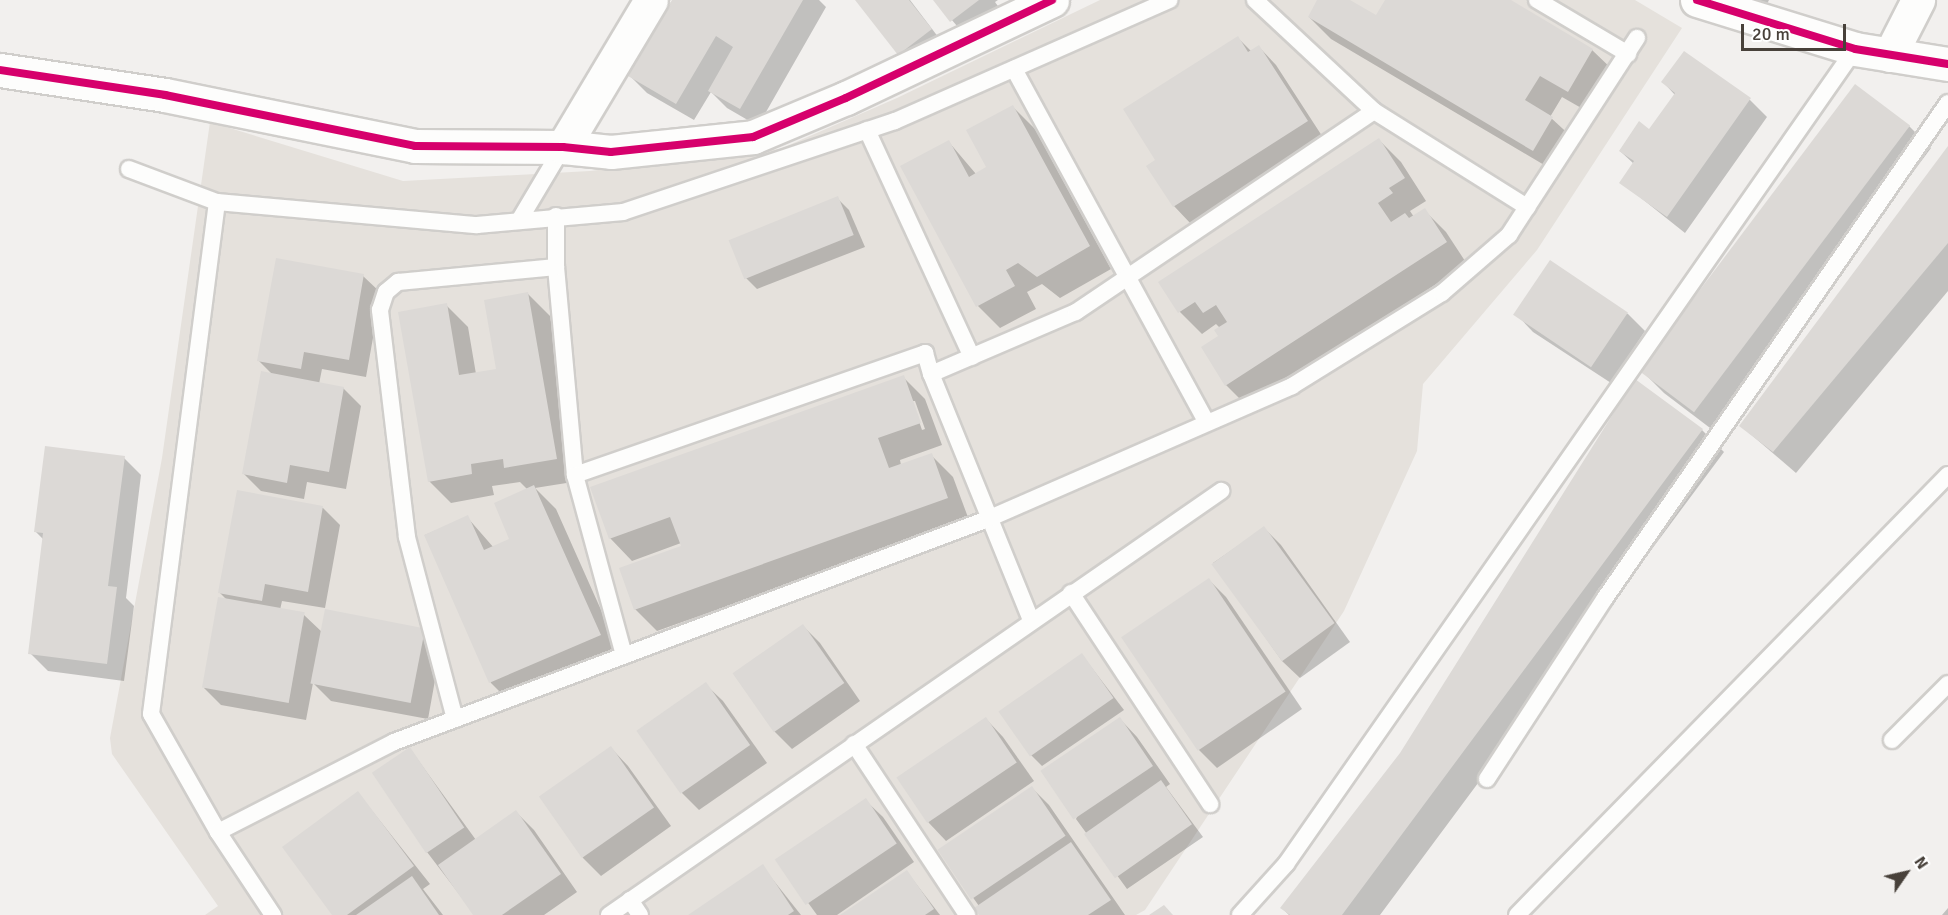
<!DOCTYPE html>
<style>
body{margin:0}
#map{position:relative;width:1948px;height:915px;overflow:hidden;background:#f2f0ee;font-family:Signika,sans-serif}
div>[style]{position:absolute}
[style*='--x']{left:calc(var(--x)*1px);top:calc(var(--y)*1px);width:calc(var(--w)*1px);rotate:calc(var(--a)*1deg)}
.residential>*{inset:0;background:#e5e1dc}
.shadow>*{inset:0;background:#0003}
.building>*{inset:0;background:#dcd9d6;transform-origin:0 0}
.roads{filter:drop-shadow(2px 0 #d0cecb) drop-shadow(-2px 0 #d0cecb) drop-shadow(0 2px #d0cecb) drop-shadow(0 -2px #d0cecb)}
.service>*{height:16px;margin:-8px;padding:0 8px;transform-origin:8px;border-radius:8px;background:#fdfdfc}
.minor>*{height:33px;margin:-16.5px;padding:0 16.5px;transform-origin:16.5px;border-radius:16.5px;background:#fdfdfc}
.cycleway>*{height:8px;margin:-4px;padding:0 4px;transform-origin:4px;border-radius:4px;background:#d6006c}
span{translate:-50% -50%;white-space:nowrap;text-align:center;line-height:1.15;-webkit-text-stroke:4.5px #fff;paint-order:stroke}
.north{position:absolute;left:1876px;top:843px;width:60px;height:60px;-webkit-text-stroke:4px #fff;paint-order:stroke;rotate:56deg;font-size:16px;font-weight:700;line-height:24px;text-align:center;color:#48413a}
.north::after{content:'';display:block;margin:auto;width:21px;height:27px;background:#48413a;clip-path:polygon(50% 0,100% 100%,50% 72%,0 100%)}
.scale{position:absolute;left:1741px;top:24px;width:105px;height:27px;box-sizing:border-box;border:3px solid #48413a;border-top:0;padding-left:8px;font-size:18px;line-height:21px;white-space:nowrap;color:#48413a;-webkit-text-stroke:4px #fff;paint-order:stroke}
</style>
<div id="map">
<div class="residential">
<div style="clip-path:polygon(1100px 0,1635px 0,1682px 28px,1537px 250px,1423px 384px,1417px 451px,1344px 611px,1145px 910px,1136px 915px,205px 915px,218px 906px,112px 754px,110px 738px,162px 458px,210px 122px,403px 181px,590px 171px,780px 149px,897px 98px)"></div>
</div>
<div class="shadow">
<div style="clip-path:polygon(674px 0,819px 0,826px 7px,758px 126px,727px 108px,711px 92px,694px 120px,647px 93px,630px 76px)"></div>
<div style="clip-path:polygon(857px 0,910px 0,942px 42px,911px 66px)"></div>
<div style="clip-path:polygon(935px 0,998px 0,995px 2px,1003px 13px,968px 39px)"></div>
<div style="clip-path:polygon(1319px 0,1347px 0,1376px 17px,1386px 0,1508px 0,1592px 50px,1615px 72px,1590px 113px,1562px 97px,1550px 117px,1575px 140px,1556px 172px,1331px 39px,1309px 17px)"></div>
<div style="clip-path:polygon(1739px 0,1769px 0,1760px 17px)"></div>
<div style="clip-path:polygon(1238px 38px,1252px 52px,1259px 47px,1276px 65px,1324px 139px,1191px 224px,1174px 206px,1158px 161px)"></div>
<div style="clip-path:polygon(1663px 82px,1750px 100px,1767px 117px,1685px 233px,1621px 182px,1634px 164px,1620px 151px,1650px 131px,1675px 95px)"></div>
<div style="clip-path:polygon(1013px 107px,1035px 129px,1111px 269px,1060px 298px,1042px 284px,1027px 292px,1036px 309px,1000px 328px,978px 306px,948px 141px,976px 174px,988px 168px)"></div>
<div style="clip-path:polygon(1909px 126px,1931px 148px,1718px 434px,1664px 393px,1642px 371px)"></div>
<div style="clip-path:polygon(1379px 140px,1401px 162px,1426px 201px,1410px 211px,1414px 217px,1424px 210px,1446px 232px,1467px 264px,1248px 407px,1226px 385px,1220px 328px,1216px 324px,1202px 334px,1180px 312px,1160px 282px)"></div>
<div style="clip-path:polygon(1948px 148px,1948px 291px,1796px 473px,1741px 426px)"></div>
<div style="clip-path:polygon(837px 198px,849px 210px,865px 247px,757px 289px,745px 277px)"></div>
<div style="clip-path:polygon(1551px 262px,1628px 314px,1645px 331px,1611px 383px,1533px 332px,1516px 314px)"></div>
<div style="clip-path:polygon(363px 276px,381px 293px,366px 377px,322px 369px,319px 384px,343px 388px,361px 406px,346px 489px,307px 482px,304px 499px,261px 491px,244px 474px,273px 375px,259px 361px)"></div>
<div style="clip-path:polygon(528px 294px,550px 316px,579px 481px,535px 488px,556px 509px,622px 657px,513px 705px,491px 683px,425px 535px,467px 517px,494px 548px,511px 539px,528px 490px,520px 482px,492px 486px,494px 495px,451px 503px,429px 481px,446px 305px,468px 327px,476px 374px,498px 370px)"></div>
<div style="clip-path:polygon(evenodd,903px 377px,925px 399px,942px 445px,900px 460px,901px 465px,931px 455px,953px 477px,969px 520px,657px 631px,635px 609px,683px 547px,681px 543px,632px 561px,610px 538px,903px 377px,912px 401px,915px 401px,925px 429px,922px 430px,912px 401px)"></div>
<div style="clip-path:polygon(1635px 381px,1702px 430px,1724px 452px,1380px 915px,1289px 915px,1282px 908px,1401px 754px)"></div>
<div style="clip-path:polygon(124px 458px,141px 475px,126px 598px,134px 606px,124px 681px,48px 671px,30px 653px,44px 540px,35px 531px)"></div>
<div style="clip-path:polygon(238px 492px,323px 508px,340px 525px,325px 608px,282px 601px,280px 610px,304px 615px,323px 633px,424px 629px,441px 647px,428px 719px,331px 701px,313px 683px,306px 720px,221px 705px,204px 688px,228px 601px,220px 593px)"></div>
<div style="clip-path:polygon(1264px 528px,1281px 545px,1350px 642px,1300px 678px,1282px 661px,1213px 563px)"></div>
<div style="clip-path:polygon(1209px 580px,1226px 597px,1302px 709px,1217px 768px,1199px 750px)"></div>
<div style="clip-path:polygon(803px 626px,820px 643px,860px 701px,792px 749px,774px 731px,734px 674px)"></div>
<div style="clip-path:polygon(1082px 655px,1124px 710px,1042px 766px,1030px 754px)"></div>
<div style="clip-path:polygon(705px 684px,723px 701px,767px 763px,699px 810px,682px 793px)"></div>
<div style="clip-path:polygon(986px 719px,1003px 737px,1034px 781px,946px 841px,929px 823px,899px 779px)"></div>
<div style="clip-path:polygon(1120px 719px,1137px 737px,1170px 784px,1166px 787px,1203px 837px,1127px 889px,1076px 819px)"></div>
<div style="clip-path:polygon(611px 748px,628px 766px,671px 826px,601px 876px,583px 858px,541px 798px)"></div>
<div style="clip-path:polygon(410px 749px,476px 840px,516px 812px,534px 830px,577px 892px,544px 915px,475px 915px,427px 852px)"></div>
<div style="clip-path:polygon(1032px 788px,1049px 805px,1125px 915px,981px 915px,979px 906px,940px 851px)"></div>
<div style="clip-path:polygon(358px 793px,430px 884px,423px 889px,443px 915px,334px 915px)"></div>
<div style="clip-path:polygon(865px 800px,883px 817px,914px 862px,837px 915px,817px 915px,777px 860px)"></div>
<div style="clip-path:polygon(762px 866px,801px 915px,691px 915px)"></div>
<div style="clip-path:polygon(907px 872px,940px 915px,843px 915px)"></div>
<div style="clip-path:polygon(1948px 908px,1948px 915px,1942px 915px)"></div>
</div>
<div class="building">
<div style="clip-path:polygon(672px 0,803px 0,740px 109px,708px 91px,733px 47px,716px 36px,676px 104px,628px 76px)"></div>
<div style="clip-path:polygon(855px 0,909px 0,932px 29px,898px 55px)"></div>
<div style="clip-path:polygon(933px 0,979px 0,950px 22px)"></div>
<div style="clip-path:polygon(1317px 0,1350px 0,1376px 15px,1385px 0,1511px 0,1593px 49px,1568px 92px,1540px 76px,1525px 100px,1553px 117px,1533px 151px,1308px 17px)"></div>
<div style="clip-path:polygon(1238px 36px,1248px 52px,1259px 45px,1308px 121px,1173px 207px,1146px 166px,1155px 160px,1123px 109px)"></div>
<div style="clip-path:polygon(1684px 51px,1751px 98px,1667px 217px,1619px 183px,1634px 161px,1619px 151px,1639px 121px,1649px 129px,1675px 93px,1661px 82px)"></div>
<div style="left:1855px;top:84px;width:69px;height:359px;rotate:37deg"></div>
<div style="clip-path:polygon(1013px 105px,1090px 246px,1037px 277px,1018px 263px,1006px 270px,1015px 286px,976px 307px,900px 166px,949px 140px,969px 177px,986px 167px,966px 130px)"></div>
<div style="clip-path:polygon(1379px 138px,1405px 178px,1389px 188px,1393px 193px,1378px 203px,1391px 222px,1405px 213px,1409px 218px,1425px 208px,1447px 242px,1225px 386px,1201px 347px,1218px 336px,1214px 330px,1227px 322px,1216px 305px,1203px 313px,1195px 302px,1178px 313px,1158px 282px)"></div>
<div style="clip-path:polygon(1948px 146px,1948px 243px,1773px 452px,1739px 426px)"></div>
<div style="left:838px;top:196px;width:42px;height:118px;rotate:68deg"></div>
<div style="clip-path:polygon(276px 258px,364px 274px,349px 360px,304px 352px,301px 369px,257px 361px)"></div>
<div style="left:1550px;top:260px;width:94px;height:66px;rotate:34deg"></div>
<div style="clip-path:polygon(528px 292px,557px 459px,504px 468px,503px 459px,471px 464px,472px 474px,428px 482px,398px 312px,447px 303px,459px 375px,496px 369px,484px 300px)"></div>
<div style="clip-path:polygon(261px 371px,344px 387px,329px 472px,290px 465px,287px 483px,242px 474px)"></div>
<div style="clip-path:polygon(904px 375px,921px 423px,878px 438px,889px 468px,932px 453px,948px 498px,634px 610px,619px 568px,681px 546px,670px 517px,609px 539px,590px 487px)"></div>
<div style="clip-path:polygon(1635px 379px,1703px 429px,1342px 915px,1290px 915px,1280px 908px,1400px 753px)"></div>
<div style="clip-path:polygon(45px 446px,125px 456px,108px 586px,117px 587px,107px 664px,28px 654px,43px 533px,34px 532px)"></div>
<div style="clip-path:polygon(534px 485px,601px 635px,489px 683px,424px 535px,468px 515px,484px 550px,509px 539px,494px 503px)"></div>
<div style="clip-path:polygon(237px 490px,323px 506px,308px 592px,265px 584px,262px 601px,218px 593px)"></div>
<div style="left:1264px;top:526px;width:120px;height:65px;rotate:54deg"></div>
<div style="left:1209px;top:578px;width:137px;height:106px;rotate:56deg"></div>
<div style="left:218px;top:597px;width:88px;height:92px;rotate:10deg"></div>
<div style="left:325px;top:609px;width:102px;height:76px;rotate:11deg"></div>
<div style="left:803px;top:624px;width:72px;height:86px;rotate:55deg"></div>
<div style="left:1082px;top:653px;width:55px;height:102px;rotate:55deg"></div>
<div style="left:706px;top:682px;width:77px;height:85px;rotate:55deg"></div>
<div style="left:986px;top:717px;width:55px;height:108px;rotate:56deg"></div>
<div style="left:1120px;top:717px;width:59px;height:96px;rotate:56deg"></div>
<div style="left:611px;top:746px;width:75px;height:88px;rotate:55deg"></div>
<div style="left:410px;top:747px;width:97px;height:46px;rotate:56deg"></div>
<div style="left:1161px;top:780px;width:54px;height:94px;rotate:55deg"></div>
<div style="left:1032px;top:786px;width:60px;height:114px;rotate:56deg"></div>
<div style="clip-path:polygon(358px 791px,414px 866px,347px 915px,332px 915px,282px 847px)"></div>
<div style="left:866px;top:798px;width:55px;height:110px;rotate:56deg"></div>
<div style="clip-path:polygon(516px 810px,561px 874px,502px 915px,473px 915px,438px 865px)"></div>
<div style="clip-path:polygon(1071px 842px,1111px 900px,1088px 915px,979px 915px,974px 908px)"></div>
<div style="clip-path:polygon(763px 864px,794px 911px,788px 915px,688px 915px)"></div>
<div style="clip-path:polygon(907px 870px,934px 909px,925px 915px,840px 915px)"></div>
<div style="clip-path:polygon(412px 876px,439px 915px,356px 915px)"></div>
<div style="clip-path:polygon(1164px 905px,1173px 915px,1149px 915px)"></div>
</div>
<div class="roads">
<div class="service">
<div style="--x:1255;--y:0;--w:163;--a:43"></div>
<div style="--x:1374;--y:111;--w:181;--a:32.1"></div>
<div style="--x:1537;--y:0;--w:106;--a:30.7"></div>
<div style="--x:1014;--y:69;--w:401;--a:61.4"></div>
<div style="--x:867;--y:130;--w:250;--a:65.2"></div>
<div style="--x:129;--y:169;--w:94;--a:20.6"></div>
<div style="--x:217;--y:202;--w:261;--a:5.1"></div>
<div style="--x:477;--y:225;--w:147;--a:-5.1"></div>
<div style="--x:623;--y:212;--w:287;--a:-18.5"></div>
<div style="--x:895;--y:121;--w:300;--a:-23.8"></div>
<div style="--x:217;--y:202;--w:516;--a:97.35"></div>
<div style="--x:151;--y:714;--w:136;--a:60.4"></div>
<div style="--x:218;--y:832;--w:100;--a:56.5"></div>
<div style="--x:520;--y:219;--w:84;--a:-59.2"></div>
<div style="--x:556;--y:267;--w:209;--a:84.8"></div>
<div style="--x:575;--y:475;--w:371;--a:-19.2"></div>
<div style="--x:925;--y:353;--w:22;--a:74"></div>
<div style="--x:575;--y:475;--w:187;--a:74.8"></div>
<div style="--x:1071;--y:593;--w:253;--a:56.6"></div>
<div style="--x:1031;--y:620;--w:266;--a:-112.1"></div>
<div style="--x:931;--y:374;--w:158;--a:-23.2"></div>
<div style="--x:1076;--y:312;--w:359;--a:-34"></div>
<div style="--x:455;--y:719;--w:188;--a:-104.8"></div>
<div style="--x:407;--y:537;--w:229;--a:-96.8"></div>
<div style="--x:380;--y:310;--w:19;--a:-72"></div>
<div style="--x:386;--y:292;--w:16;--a:-40"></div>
<div style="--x:398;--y:282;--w:159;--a:-5.4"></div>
<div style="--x:556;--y:267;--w:51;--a:-90"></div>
<div style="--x:1892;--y:740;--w:79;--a:-45"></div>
<div style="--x:854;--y:744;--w:205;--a:56.5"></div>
<div style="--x:1487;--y:779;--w:216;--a:-56.9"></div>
<div style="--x:1605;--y:598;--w:602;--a:-55.28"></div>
<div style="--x:218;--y:832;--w:198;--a:-27.1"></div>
<div style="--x:394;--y:742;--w:634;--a:-20.58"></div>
<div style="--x:988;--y:519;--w:332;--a:-23.6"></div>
<div style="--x:1292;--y:386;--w:176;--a:-31.8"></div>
<div style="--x:1442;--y:293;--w:89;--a:-40.9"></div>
<div style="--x:1509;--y:235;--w:235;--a:-57"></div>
<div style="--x:630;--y:900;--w:18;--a:56"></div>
<div style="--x:609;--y:915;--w:745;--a:-34.71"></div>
<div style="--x:1240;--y:915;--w:69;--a:-48"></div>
<div style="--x:1286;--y:864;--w:994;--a:-55.08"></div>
<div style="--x:1517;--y:915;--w:616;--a:-45.59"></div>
</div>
<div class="minor">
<div style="--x:1697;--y:0;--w:165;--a:17.2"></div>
<div style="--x:1855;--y:49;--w:94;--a:9.2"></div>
<div style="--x:1890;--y:55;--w:62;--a:-63"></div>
<div style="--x:0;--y:70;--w:167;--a:8.6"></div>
<div style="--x:165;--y:95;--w:255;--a:11.5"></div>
<div style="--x:415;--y:146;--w:148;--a:0.4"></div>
<div style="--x:563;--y:147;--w:48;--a:5.9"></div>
<div style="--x:611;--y:152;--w:143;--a:-6"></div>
<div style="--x:753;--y:137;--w:101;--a:-22.8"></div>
<div style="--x:846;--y:98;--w:228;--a:-25.4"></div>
<div style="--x:563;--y:147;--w:171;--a:-59.1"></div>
</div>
</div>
<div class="cycleway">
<div style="--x:1697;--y:0;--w:165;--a:17.2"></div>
<div style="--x:1855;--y:49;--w:94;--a:9.2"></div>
<div style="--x:0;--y:70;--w:167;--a:8.6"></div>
<div style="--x:165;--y:95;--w:255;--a:11.5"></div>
<div style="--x:415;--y:146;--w:148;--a:0.4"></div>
<div style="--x:563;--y:147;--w:48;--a:5.9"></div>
<div style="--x:611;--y:152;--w:143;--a:-6"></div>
<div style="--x:753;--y:137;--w:101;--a:-22.8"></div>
<div style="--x:846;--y:98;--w:228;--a:-25.4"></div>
</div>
<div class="north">N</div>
<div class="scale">20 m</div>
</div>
